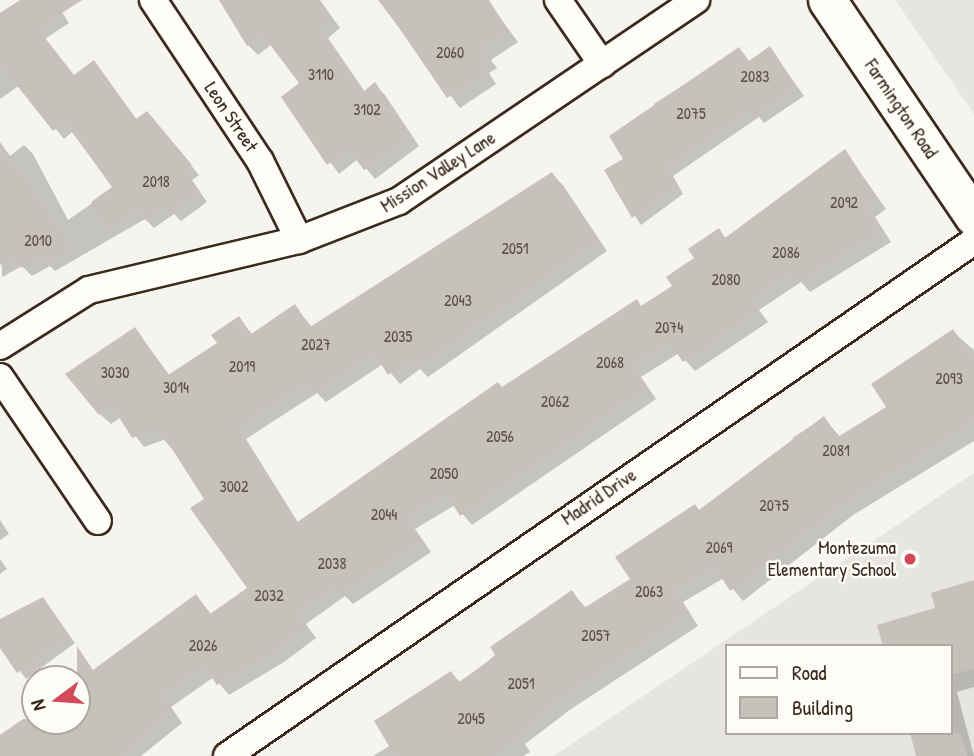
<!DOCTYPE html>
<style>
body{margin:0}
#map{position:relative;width:974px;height:756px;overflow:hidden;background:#f5f4ee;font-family:"Patrick Hand",sans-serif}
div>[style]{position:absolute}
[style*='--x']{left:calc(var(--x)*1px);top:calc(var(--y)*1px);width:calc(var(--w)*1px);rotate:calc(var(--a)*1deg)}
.built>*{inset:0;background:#e7e5df}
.shadow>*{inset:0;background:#0003}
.building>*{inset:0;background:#c7c1bb}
.roads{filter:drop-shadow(2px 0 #3b2a1e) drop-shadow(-2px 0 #3b2a1e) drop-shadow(0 2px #3b2a1e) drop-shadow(0 -2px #3b2a1e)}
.minor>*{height:26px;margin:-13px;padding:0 13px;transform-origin:13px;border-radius:13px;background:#fdfcf7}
.secondary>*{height:37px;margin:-18.5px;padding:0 18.5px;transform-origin:18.5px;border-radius:18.5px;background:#fdfcf7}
.dots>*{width:19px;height:19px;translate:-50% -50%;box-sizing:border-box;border:4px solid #fdfcf7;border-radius:50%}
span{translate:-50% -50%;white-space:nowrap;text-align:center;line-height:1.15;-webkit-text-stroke:5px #fdfcf7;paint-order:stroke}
.number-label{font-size:16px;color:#5e5045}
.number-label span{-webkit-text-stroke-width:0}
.street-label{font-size:19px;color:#3b2a1e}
.poi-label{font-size:19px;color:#3b2a1e}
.right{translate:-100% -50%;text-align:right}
.legend{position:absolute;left:725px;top:644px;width:228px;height:91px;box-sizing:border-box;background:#fdfcf7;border:2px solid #afa8a0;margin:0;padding:9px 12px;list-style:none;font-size:21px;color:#3b2a1e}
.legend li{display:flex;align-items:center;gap:14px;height:35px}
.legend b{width:35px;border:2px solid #afa8a0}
.north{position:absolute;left:21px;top:665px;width:70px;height:70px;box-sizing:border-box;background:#fdfcf7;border:2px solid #afa8a0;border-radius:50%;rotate:254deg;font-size:19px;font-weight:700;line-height:28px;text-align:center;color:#3b2a1e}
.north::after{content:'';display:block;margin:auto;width:24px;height:32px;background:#d1495b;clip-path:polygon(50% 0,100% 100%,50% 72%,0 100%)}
</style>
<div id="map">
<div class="built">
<div style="clip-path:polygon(895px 0,974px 0,974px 114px)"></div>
<div style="clip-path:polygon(evenodd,974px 473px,974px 756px,554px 756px,974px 473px,727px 646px,951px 646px,951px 733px,727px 733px,727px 646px)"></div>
</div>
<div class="shadow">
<div style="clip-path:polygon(25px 0,54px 0,69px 23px,45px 39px,75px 77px,94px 62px,137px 120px,155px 122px,199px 175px,192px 180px,207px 202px,181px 221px,174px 214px,154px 228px,145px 219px,55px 271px,50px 266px,32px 276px,22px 266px,2px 277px,0 142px,10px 156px,24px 145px,33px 154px,68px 220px,114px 188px,72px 132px,64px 139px,20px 85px,0 99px,0 18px)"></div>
<div style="clip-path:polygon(221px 0,320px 0,340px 28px,328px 38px,365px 92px,375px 85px,385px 95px,419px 146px,375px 179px,358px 159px,339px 174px,283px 97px,302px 84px,272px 44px,258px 55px,248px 45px)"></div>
<div style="clip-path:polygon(378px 0,487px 0,518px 42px,491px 60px,497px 68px,489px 73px,496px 84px,460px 108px)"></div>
<div style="clip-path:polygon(770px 48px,804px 96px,764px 123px,759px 117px,673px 176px,683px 194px,641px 225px,606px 171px,625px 160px,657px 109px,654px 104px,739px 49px,750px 62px)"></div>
<div style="clip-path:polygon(845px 151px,886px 209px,875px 217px,891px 242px,810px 292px,801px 282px,759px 310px,768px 322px,695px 371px,679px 353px,641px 377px,656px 399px,472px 525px,455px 505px,415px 529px,431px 552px,353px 604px,345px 596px,306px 624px,316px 638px,284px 662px,229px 695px,214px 677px,171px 707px,182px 723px,141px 756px,0 756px,0 735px,35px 715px,35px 721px,77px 721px,77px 688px,196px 596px,212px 615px,249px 588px,206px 500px,166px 439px,144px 447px,121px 417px,111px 424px,100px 414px,135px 329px,170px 376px,219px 344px,239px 319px,253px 335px,295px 307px,313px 328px,552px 174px,563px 185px,607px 251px,428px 377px,420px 369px,400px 384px,383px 364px,326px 402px,317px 393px,246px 439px,299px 524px,502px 388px,674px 287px,719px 231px,727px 239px)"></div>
<div style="clip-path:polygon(953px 332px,974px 350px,974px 441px,853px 515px,743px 601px,724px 578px,683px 602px,698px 626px,571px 709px,525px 744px,530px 752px,523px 756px,373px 756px,391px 745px,451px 673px,461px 683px,572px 592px,586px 608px,632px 580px,700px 512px,797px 444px,792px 438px,824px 418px,841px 438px,888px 408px)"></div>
<div style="clip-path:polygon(0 520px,9px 534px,0 540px)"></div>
<div style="clip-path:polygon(0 559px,7px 569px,0 574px)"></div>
<div style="clip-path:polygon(974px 582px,974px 687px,957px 692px,974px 756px,918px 756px,951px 733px,951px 646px,938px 609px)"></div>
<div style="clip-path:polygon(43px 599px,75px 643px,26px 679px,0 645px,0 622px)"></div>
</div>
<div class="building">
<div style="clip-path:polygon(20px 0,82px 0,38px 29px,74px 75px,94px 60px,136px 119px,147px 111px,192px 165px,184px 170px,200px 192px,171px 213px,165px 206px,144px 220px,137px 210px,108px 228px,91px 202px,112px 187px,65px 122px,53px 131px,0 64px,0 13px)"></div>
<div style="clip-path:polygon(219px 0,319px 0,331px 17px,319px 27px,363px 92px,375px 82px,410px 136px,364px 170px,348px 149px,327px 165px,281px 97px,299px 83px,262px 34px,247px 46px)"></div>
<div style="clip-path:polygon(380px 0,489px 0,508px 30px,481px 48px,487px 56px,479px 62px,486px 73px,447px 98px)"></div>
<div style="clip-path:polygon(770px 46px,797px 88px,755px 116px,751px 110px,666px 168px,677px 186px,632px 218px,604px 170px,623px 159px,609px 136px,739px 47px,749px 61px)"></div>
<div style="clip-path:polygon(0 144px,73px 248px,44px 264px,41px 258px,22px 268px,15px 257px,0 265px)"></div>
<div style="clip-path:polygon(845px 149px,877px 198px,865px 206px,881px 231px,798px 282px,790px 272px,750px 299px,758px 311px,683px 362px,669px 342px,632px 366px,646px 388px,460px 516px,446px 493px,406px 517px,421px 541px,341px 595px,334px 586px,296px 613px,306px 627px,273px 652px,217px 685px,204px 666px,162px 696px,173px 711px,120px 756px,0 756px,0 735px,23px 719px,77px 721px,77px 646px,93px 670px,196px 594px,210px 614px,247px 588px,190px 508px,204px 499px,172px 449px,155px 429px,132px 438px,112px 406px,99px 415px,65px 374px,135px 327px,168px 375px,217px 343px,211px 335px,239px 316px,251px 334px,295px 304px,310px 327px,552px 172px,598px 240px,416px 368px,410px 358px,388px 375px,374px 353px,314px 393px,307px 382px,237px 428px,296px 523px,498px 382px,502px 387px,637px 299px,641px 306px,672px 286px,666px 277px,694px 258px,688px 249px,719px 228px,725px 238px)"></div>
<div style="clip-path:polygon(953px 329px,974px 361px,974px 421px,842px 504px,730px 591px,714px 566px,673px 591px,688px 614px,560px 698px,495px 756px,395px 756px,374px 721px,451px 671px,459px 682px,496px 656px,490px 647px,572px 590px,584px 608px,630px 579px,615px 557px,695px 504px,699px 510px,824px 416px,838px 437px,886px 407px,871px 384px)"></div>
<div style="clip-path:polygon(974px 580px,974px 669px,951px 675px,951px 646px,883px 646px,877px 625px,935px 608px,931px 593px)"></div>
<div style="clip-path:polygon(43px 597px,69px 635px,17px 673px,0 648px,0 619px)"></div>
<div style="clip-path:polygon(910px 733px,960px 733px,967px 756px,916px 756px)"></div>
</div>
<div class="roads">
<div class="minor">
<div style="--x:153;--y:0;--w:193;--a:56.4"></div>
<div style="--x:260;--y:161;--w:88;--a:63.7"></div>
<div style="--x:558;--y:0;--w:78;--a:55.5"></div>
<div style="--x:0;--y:346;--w:105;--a:-32.2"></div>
<div style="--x:89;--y:290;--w:216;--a:-13.4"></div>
<div style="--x:299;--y:240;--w:107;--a:-21.3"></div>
<div style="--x:399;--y:201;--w:359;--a:-34.1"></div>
<div style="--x:0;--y:377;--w:174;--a:55.8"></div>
<div style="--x:227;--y:756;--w:907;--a:-34.58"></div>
</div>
<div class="secondary">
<div style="--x:827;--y:0;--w:262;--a:55.9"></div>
</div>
</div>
<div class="dots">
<div style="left:910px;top:559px;background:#d1495b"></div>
</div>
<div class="number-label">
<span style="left:450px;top:52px">2060</span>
<span style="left:321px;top:74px">3110</span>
<span style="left:755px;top:76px">2083</span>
<span style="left:367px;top:109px">3102</span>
<span style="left:691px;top:113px">2075</span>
<span style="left:156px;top:181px">2018</span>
<span style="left:844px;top:202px">2092</span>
<span style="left:38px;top:240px">2010</span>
<span style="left:515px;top:248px">2051</span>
<span style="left:786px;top:252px">2086</span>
<span style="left:726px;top:279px">2080</span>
<span style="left:458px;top:300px">2043</span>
<span style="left:669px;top:327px">2074</span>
<span style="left:398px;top:336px">2035</span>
<span style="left:316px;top:344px">2027</span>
<span style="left:610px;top:362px">2068</span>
<span style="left:242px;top:366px">2019</span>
<span style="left:115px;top:372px">3030</span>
<span style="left:949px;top:378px">2093</span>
<span style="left:176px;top:387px">3014</span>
<span style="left:555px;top:401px">2062</span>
<span style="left:500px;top:436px">2056</span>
<span style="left:836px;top:450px">2081</span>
<span style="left:444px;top:473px">2050</span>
<span style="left:234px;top:486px">3002</span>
<span style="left:774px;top:505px">2075</span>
<span style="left:384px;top:514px">2044</span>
<span style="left:719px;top:547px">2069</span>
<span style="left:332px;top:563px">2038</span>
<span style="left:649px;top:591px">2063</span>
<span style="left:269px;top:595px">2032</span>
<span style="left:596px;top:635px">2057</span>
<span style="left:203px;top:645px">2026</span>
<span style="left:521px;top:683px">2051</span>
<span style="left:471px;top:718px">2045</span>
</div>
<div class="street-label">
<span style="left:901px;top:109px;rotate:56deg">Farmington Road</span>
<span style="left:231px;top:117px;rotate:56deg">Leon Street</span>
<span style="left:438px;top:172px;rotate:-33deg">Mission Valley Lane</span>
<span style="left:599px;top:497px;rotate:-34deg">Madrid Drive</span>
</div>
<div class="poi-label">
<span class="right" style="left:896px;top:559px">Montezuma<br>Elementary School</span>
</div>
<ul class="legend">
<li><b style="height:9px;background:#fdfcf7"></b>Road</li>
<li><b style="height:19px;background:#c7c1bb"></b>Building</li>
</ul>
<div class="north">N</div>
</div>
